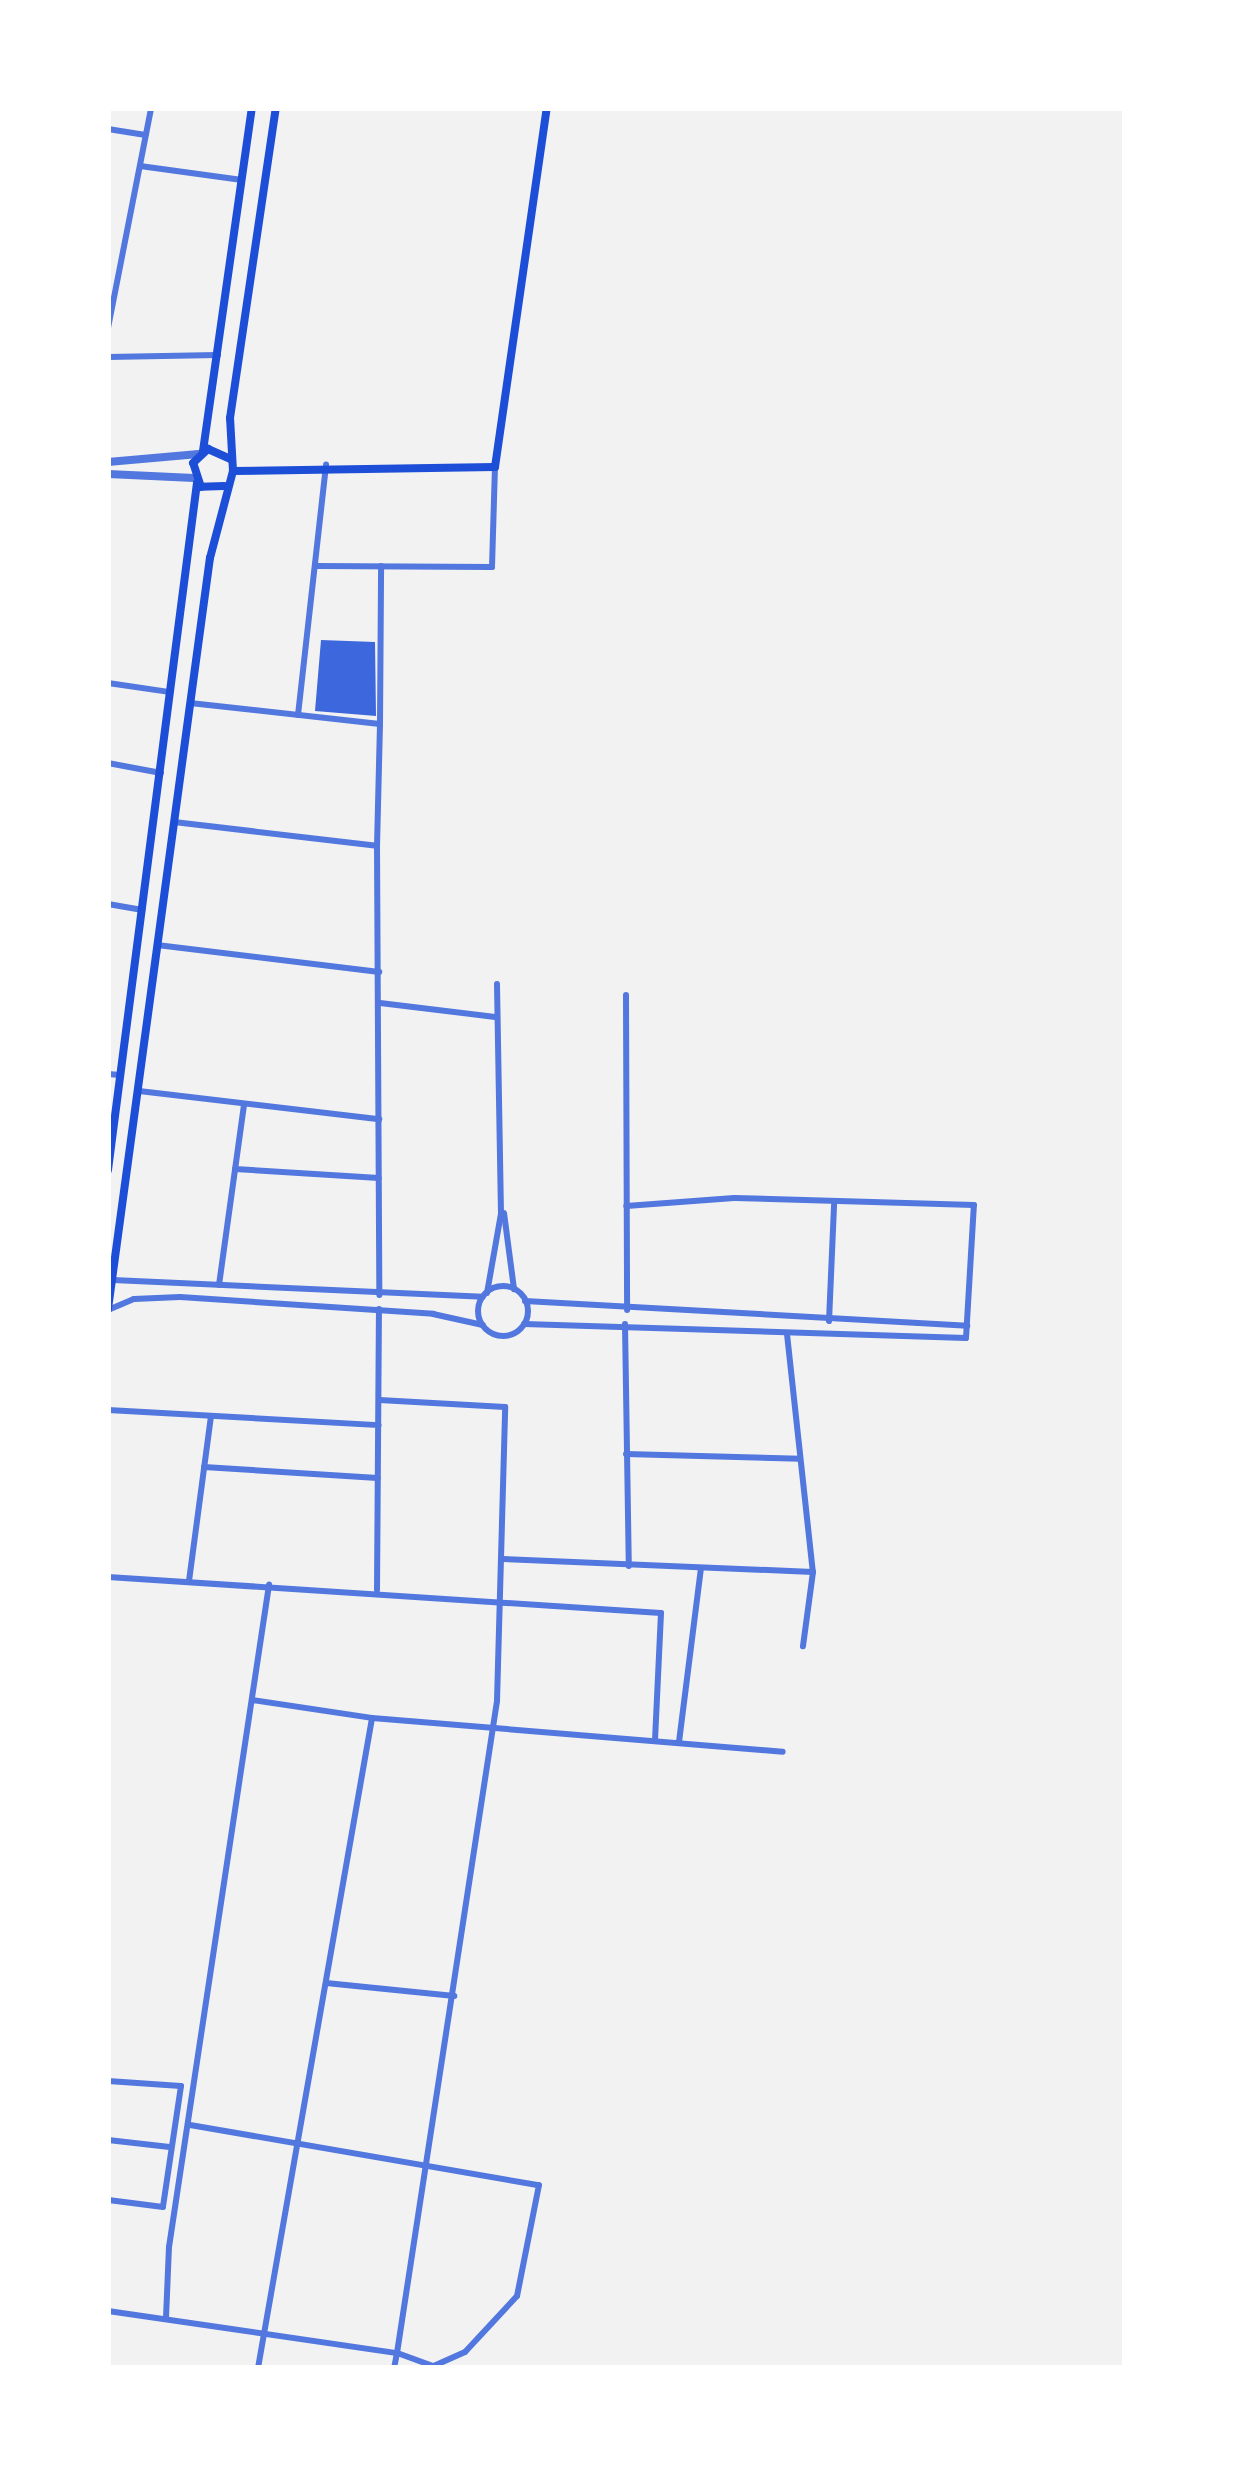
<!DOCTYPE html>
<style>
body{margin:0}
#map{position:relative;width:1233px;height:2476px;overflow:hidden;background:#f2f2f2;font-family:"Alegreya Sans",sans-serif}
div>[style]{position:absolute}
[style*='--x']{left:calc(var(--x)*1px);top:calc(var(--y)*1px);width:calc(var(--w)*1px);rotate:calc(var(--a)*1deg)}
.building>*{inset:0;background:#3d67dc}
.minor>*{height:6px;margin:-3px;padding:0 3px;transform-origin:3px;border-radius:3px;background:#5277de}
.minor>.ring{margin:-3px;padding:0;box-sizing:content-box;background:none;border:6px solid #5277de;border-radius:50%}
.tertiary>*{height:8px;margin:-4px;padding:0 4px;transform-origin:4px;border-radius:4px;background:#5277de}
.secondary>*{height:8px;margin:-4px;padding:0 4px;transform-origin:4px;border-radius:4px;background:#1d4ed8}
span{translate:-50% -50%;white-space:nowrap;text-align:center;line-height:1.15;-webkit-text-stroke:12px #fff;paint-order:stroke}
.frame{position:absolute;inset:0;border:111px solid #fff;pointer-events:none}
</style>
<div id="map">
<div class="building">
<div style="clip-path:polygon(321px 640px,375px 642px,376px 716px,315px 711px)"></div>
</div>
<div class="minor">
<div style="--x:108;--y:129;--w:38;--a:9"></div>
<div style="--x:140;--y:166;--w:103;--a:7.8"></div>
<div style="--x:108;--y:328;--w:224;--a:-78.9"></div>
<div style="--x:108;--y:357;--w:110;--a:-1"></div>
<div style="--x:315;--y:566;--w:177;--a:0.3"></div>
<div style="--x:492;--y:567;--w:100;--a:-88.3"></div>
<div style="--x:108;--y:683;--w:63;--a:8.3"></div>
<div style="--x:190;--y:703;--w:191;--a:6.3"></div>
<div style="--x:380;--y:724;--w:122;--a:91.4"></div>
<div style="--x:298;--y:715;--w:252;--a:-83.6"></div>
<div style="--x:380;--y:724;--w:158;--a:-89.6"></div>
<div style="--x:108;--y:763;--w:54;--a:10.7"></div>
<div style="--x:174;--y:822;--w:204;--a:6.7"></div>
<div style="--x:377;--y:846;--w:449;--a:89.7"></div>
<div style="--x:108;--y:904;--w:35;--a:10"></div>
<div style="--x:157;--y:945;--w:224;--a:6.9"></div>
<div style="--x:626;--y:995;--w:315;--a:89.8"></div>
<div style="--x:380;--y:1003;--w:116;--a:6.9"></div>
<div style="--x:108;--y:1074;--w:12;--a:5"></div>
<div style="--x:139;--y:1091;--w:242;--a:6.7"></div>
<div style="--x:235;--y:1169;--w:144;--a:3.6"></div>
<div style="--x:504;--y:1213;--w:77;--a:82.5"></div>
<div style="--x:113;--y:1280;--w:370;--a:2.6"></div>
<div style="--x:219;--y:1285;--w:182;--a:-82.1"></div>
<div class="ring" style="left:478px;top:1286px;width:44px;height:44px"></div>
<div style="--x:487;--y:1293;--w:80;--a:-80"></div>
<div style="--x:501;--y:1214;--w:230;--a:-91"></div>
<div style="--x:525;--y:1301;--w:443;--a:3.2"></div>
<div style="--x:108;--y:1310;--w:28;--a:-23"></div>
<div style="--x:134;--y:1299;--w:46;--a:-2.5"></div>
<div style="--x:180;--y:1297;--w:254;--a:3.8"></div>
<div style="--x:433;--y:1314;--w:51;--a:12.4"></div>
<div style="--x:829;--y:1321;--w:116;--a:-87.5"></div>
<div style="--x:524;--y:1324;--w:442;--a:1.8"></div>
<div style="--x:966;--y:1338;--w:133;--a:-86.6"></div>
<div style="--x:974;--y:1205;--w:240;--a:-178.3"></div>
<div style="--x:734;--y:1198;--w:108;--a:175.8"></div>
<div style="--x:625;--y:1324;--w:242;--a:89.1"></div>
<div style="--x:787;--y:1334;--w:239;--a:83.8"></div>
<div style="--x:813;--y:1572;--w:75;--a:97.7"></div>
<div style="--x:108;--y:1410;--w:271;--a:3.2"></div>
<div style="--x:626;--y:1454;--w:174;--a:1.6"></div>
<div style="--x:204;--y:1467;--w:174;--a:3.6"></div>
<div style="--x:503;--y:1559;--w:310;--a:2.4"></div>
<div style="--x:108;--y:1577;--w:554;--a:3.72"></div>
<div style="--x:661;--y:1613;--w:127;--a:92.7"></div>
<div style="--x:189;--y:1581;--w:166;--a:-82.4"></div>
<div style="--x:377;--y:1590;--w:281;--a:-89.6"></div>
<div style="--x:252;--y:1700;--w:121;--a:8.5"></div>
<div style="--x:372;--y:1718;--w:412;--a:4.7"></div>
<div style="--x:679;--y:1742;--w:174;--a:-82.8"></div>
<div style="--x:326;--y:1983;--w:129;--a:5.8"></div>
<div style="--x:108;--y:2081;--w:73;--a:3.9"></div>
<div style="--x:181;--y:2086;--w:122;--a:98.5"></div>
<div style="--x:163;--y:2207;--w:55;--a:-172.7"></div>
<div style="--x:190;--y:2125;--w:354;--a:9.8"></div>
<div style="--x:539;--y:2185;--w:113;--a:101.2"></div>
<div style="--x:517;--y:2296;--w:76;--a:132.9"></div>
<div style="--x:465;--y:2352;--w:35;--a:156"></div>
<div style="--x:433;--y:2366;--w:38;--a:-160"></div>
<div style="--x:397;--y:2353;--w:15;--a:101"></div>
<div style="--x:108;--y:2140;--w:62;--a:6.4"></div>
<div style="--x:108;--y:2311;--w:292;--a:8.3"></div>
<div style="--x:397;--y:2353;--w:660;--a:-81.28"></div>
<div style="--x:497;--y:1701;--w:294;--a:-88.4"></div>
<div style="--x:505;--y:1407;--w:126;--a:-176.8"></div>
<div style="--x:166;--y:2318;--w:71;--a:-87.6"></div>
<div style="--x:169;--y:2247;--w:670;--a:-81.41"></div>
<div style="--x:258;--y:2368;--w:660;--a:-80.05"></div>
</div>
<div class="tertiary">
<div style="--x:108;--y:462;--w:91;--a:-5"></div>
<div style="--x:108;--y:474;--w:86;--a:2.7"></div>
</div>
<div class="secondary">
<div style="--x:203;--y:451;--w:346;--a:-81.9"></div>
<div style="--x:233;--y:471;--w:262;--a:-0.9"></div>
<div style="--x:495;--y:467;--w:363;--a:-81.8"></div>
<div style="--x:224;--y:486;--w:23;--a:178"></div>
<div style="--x:201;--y:487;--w:25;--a:-108"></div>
<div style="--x:193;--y:463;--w:21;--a:-43"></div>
<div style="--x:208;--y:449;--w:24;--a:24"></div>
<div style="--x:108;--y:1170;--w:693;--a:-82.62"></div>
<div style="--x:108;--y:1309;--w:758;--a:-82.27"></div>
<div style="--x:210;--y:558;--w:90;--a:-75.2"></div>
<div style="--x:233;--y:471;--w:53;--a:-93.2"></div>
<div style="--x:230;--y:418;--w:313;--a:-81.6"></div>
</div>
<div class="frame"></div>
</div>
